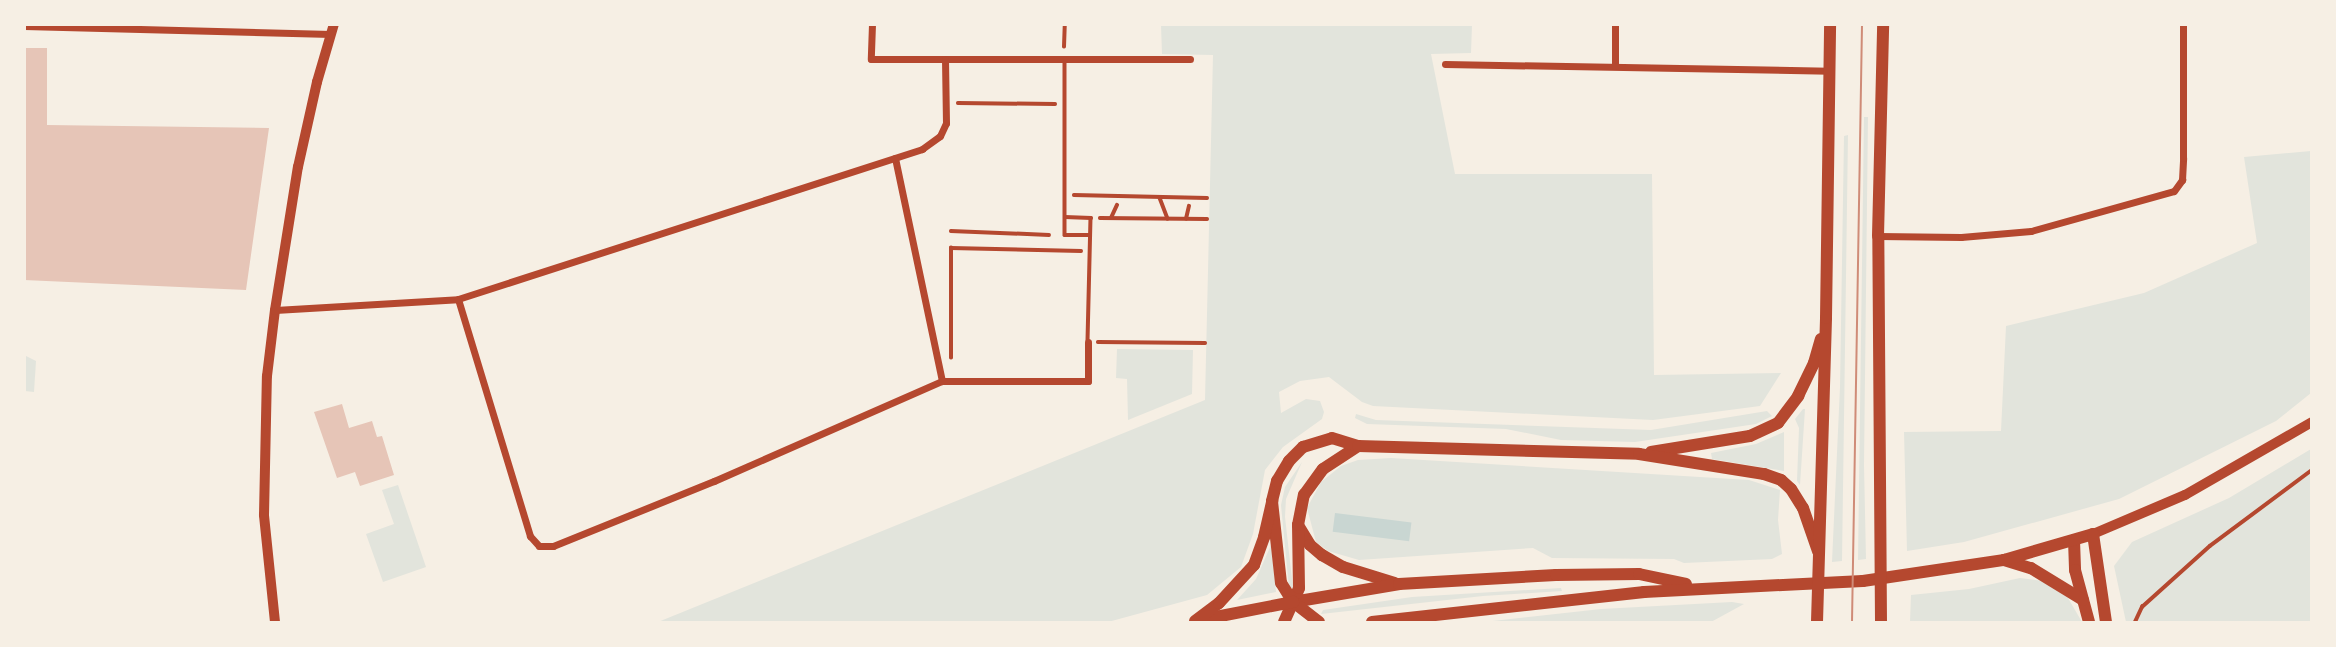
<!DOCTYPE html>
<style>
body{margin:0}
#map{position:relative;width:2336px;height:647px;overflow:hidden;background:#f6efe4;font-family:"PT Serif",serif}
div>[style]{position:absolute}
[style*='--x']{left:calc(var(--x)*1px);top:calc(var(--y)*1px);width:calc(var(--w)*1px);rotate:calc(var(--a)*1deg)}
.green>*{inset:0;background:#e2e4dc}
.water>*{inset:0;background:#c9d6d2;transform-origin:0 0}
.building>*{inset:0;background:#e6c5b7}
.path>*{height:3.5px;margin:-1.75px;padding:0 1.75px;transform-origin:1.75px;border-radius:1.75px;background:#b5482f}
.service>*{height:3.5px;margin:-1.75px;padding:0 1.75px;transform-origin:1.75px;border-radius:1.75px;background:#b5482f}
.minor>*{height:7px;margin:-3.5px;padding:0 3.5px;transform-origin:3.5px;border-radius:3.5px;background:#b5482f}
.tertiary>*{height:10px;margin:-5px;padding:0 5px;transform-origin:5px;border-radius:5px;background:#b5482f}
.secondary>*{height:10px;margin:-5px;padding:0 5px;transform-origin:5px;border-radius:5px;background:#b5482f}
.primary>*{height:12px;margin:-6px;padding:0 6px;transform-origin:6px;border-radius:6px;background:#b5482f}
.trunk>*{height:12px;margin:-6px;padding:0 6px;transform-origin:6px;border-radius:6px;background:#b5482f}
.tram>*{height:2px;margin:-1px;padding:0 1px;transform-origin:1px;border-radius:1px;background:#cf8b77}
span{translate:-50% -50%;white-space:nowrap;text-align:center;line-height:1.15;-webkit-text-stroke:6px #f6efe4;paint-order:stroke}
.frame{position:absolute;inset:0;border:26px solid #f6efe4;pointer-events:none}
</style>
<div id="map">
<div class="green">
<div style="clip-path:polygon(1161px 25px,1472px 25px,1471px 53px,1431px 54px,1455px 174px,1652px 174px,1654px 375px,1781px 373px,1760px 406px,1653px 420px,1373px 406px,1362px 402px,1329px 377px,1300px 381px,1279px 392px,1281px 413px,1306px 399px,1320px 401px,1324px 412px,1322px 419px,1283px 447px,1265px 470px,1253px 534px,1241px 567px,1207px 595px,1108px 622px,658px 622px,1205px 400px,1213px 55px,1162px 54px)"></div>
<div style="clip-path:polygon(1864px 117px,1868px 117px,1864px 465px,1866px 559px,1858px 560px)"></div>
<div style="clip-path:polygon(1848px 135px,1842px 561px,1832px 562px,1840px 387px,1844px 136px)"></div>
<div style="clip-path:polygon(2311px 151px,2311px 393px,2276px 421px,2119px 499px,1964px 542px,1907px 551px,1904px 432px,2001px 431px,2006px 326px,2144px 293px,2257px 243px,2244px 157px)"></div>
<div style="clip-path:polygon(1117px 349px,1193px 350px,1192px 394px,1128px 420px,1127px 379px,1116px 378px)"></div>
<div style="clip-path:polygon(26px 356px,36px 361px,34px 392px,25px 391px)"></div>
<div style="clip-path:polygon(1803px 409px,1805px 409px,1800px 485px,1797px 481px,1799px 428px,1795px 419px)"></div>
<div style="clip-path:polygon(1767px 411px,1772px 416px,1756px 424px,1635px 442px,1561px 440px,1506px 429px,1367px 424px,1355px 418px,1356px 414px,1376px 420px,1651px 430px)"></div>
<div style="clip-path:polygon(1784px 432px,1784px 471px,1712px 459px,1711px 453px,1756px 444px)"></div>
<div style="clip-path:polygon(2311px 449px,2311px 622px,2126px 622px,2114px 566px,2132px 542px,2229px 498px)"></div>
<div style="clip-path:polygon(1391px 458px,1749px 480px,1780px 490px,1778px 520px,1782px 554px,1772px 559px,1684px 563px,1674px 559px,1552px 558px,1533px 548px,1359px 560px,1328px 551px,1316px 542px,1307px 508px,1321px 482px,1341px 466px,1358px 460px)"></div>
<div style="clip-path:polygon(1302px 462px,1286px 499px,1285px 517px,1293px 588px,1289px 588px,1281px 505px,1285px 487px)"></div>
<div style="clip-path:polygon(398px 485px,426px 567px,383px 582px,366px 534px,394px 524px,382px 490px)"></div>
<div style="clip-path:polygon(1271px 545px,1276px 592px,1237px 600px,1256px 579px)"></div>
<div style="clip-path:polygon(2020px 578px,2043px 581px,2068px 598px,2082px 622px,1910px 622px,1911px 595px,1969px 589px)"></div>
<div style="clip-path:polygon(1561px 588px,1562px 591px,1483px 596px,1321px 614px,1323px 610px,1412px 597px)"></div>
<div style="clip-path:polygon(1732px 602px,1744px 604px,1711px 622px,1484px 622px,1601px 609px)"></div>
</div>
<div class="water">
<div style="left:1335px;top:513px;width:77px;height:19px;rotate:7deg"></div>
</div>
<div class="building">
<div style="clip-path:polygon(24px 48px,47px 48px,47px 125px,269px 128px,246px 290px,24px 280px)"></div>
<div style="clip-path:polygon(342px 404px,349px 428px,372px 421px,377px 437px,382px 436px,394px 475px,360px 486px,355px 472px,337px 478px,314px 412px)"></div>
</div>
<div class="path">
<div style="--x:1064;--y:47;--w:23;--a:-88"></div>
<div style="--x:958;--y:103;--w:97;--a:0.6"></div>
<div style="--x:1074;--y:195;--w:133;--a:1.3"></div>
<div style="--x:1160;--y:198;--w:22;--a:69"></div>
<div style="--x:1100;--y:218;--w:107;--a:0.5"></div>
<div style="--x:1111;--y:218;--w:14;--a:-65"></div>
<div style="--x:1186;--y:219;--w:13;--a:-77"></div>
<div style="--x:951;--y:231;--w:98;--a:2.3"></div>
<div style="--x:1098;--y:342;--w:107;--a:0.5"></div>
<div style="--x:951;--y:358;--w:110;--a:-90"></div>
<div style="--x:951;--y:248;--w:130;--a:1.3"></div>
<div style="--x:2135;--y:622;--w:17;--a:-65"></div>
<div style="--x:2142;--y:607;--w:91;--a:-41.9"></div>
<div style="--x:2210;--y:546;--w:127;--a:-36.7"></div>
</div>
<div class="service">
<div style="--x:1065;--y:60;--w:175;--a:90"></div>
<div style="--x:1065;--y:235;--w:25;--a:0"></div>
<div style="--x:1065;--y:217;--w:26;--a:2"></div>
<div style="--x:1091;--y:218;--w:122;--a:91.4"></div>
</div>
<div class="minor">
<div style="--x:872;--y:24;--w:35;--a:92"></div>
<div style="--x:871;--y:59;--w:319;--a:0"></div>
<div style="--x:24;--y:26;--w:307;--a:1.5"></div>
<div style="--x:1445;--y:64;--w:384;--a:1"></div>
<div style="--x:1615;--y:66;--w:42;--a:-90"></div>
<div style="--x:895;--y:158;--w:228;--a:78.1"></div>
<div style="--x:1878;--y:236;--w:83;--a:0.7"></div>
<div style="--x:1961;--y:237;--w:70;--a:-4.9"></div>
<div style="--x:2031;--y:231;--w:148;--a:-15.6"></div>
<div style="--x:2174;--y:191;--w:14;--a:-54"></div>
<div style="--x:2182;--y:180;--w:22;--a:-87"></div>
<div style="--x:2183;--y:158;--w:134;--a:-90"></div>
<div style="--x:458;--y:299;--w:248;--a:73.1"></div>
<div style="--x:530;--y:536;--w:13;--a:48"></div>
<div style="--x:539;--y:546;--w:14;--a:0"></div>
<div style="--x:553;--y:546;--w:174;--a:-22"></div>
<div style="--x:714;--y:481;--w:249;--a:-23.7"></div>
<div style="--x:942;--y:381;--w:146;--a:0"></div>
<div style="--x:1088;--y:381;--w:39;--a:-90"></div>
<div style="--x:275;--y:310;--w:183;--a:-3.4"></div>
<div style="--x:458;--y:299;--w:488;--a:-17.9"></div>
<div style="--x:922;--y:149;--w:22;--a:-36"></div>
<div style="--x:940;--y:136;--w:14;--a:-65"></div>
<div style="--x:946;--y:123;--w:64;--a:-90.9"></div>
</div>
<div class="tertiary">
<div style="--x:275;--y:622;--w:108;--a:-95.9"></div>
<div style="--x:264;--y:515;--w:139;--a:-88.8"></div>
<div style="--x:267;--y:376;--w:66;--a:-83.1"></div>
<div style="--x:275;--y:310;--w:145;--a:-80.9"></div>
<div style="--x:298;--y:167;--w:87;--a:-77.4"></div>
<div style="--x:317;--y:82;--w:60;--a:-73.7"></div>
</div>
<div class="secondary">
<div style="--x:2093;--y:534;--w:100;--a:-23"></div>
<div style="--x:2185;--y:495;--w:146;--a:-29.9"></div>
</div>
<div class="primary">
<div style="--x:1651;--y:452;--w:100;--a:-9.2"></div>
<div style="--x:1750;--y:436;--w:31;--a:-25"></div>
<div style="--x:1778;--y:423;--w:34;--a:-53"></div>
<div style="--x:1798;--y:396;--w:37;--a:-64"></div>
<div style="--x:1814;--y:363;--w:25;--a:-74"></div>
<div style="--x:1298;--y:525;--w:23;--a:59"></div>
<div style="--x:1310;--y:545;--w:16;--a:40"></div>
<div style="--x:1322;--y:555;--w:24;--a:30"></div>
<div style="--x:1343;--y:567;--w:54;--a:17.1"></div>
<div style="--x:2074;--y:540;--w:30;--a:88"></div>
<div style="--x:2075;--y:570;--w:54;--a:74.9"></div>
<div style="--x:2004;--y:560;--w:28;--a:17"></div>
<div style="--x:2031;--y:568;--w:61;--a:31.6"></div>
<div style="--x:1293;--y:602;--w:108;--a:-9.6"></div>
<div style="--x:1399;--y:584;--w:157;--a:-3.3"></div>
<div style="--x:1556;--y:575;--w:83;--a:-0.7"></div>
<div style="--x:1639;--y:574;--w:48;--a:12"></div>
<div style="--x:1284;--y:622;--w:37;--a:-66"></div>
<div style="--x:1299;--y:588;--w:63;--a:-90.9"></div>
<div style="--x:1298;--y:525;--w:31;--a:-79"></div>
<div style="--x:1304;--y:495;--w:32;--a:-54"></div>
<div style="--x:1323;--y:469;--w:42;--a:-33.3"></div>
<div style="--x:1319;--y:622;--w:33;--a:-142"></div>
<div style="--x:1293;--y:602;--w:22;--a:-122"></div>
<div style="--x:1281;--y:583;--w:82;--a:-96.3"></div>
<div style="--x:1272;--y:501;--w:21;--a:-76"></div>
<div style="--x:1277;--y:481;--w:23;--a:-59"></div>
<div style="--x:1289;--y:461;--w:20;--a:-45"></div>
<div style="--x:1303;--y:447;--w:30;--a:-17"></div>
<div style="--x:1332;--y:438;--w:27;--a:17"></div>
<div style="--x:1358;--y:446;--w:281;--a:1.6"></div>
<div style="--x:1639;--y:454;--w:127;--a:9.1"></div>
<div style="--x:1764;--y:474;--w:18;--a:19"></div>
<div style="--x:1781;--y:480;--w:13;--a:42"></div>
<div style="--x:1791;--y:489;--w:22;--a:58"></div>
<div style="--x:1803;--y:508;--w:46;--a:70.8"></div>
<div style="--x:1372;--y:622;--w:274;--a:-6.3"></div>
<div style="--x:1644;--y:592;--w:219;--a:-2.9"></div>
<div style="--x:1863;--y:581;--w:143;--a:-8.5"></div>
<div style="--x:2004;--y:560;--w:93;--a:-16.3"></div>
<div style="--x:2093;--y:534;--w:89;--a:81.6"></div>
<div style="--x:1817;--y:622;--w:304;--a:-88.3"></div>
<div style="--x:1826;--y:318;--w:294;--a:-89.2"></div>
<div style="--x:1881;--y:622;--w:386;--a:-90.4"></div>
<div style="--x:1878;--y:236;--w:212;--a:-88.6"></div>
</div>
<div class="trunk">
<div style="--x:1200;--y:620;--w:95;--a:-11"></div>
<div style="--x:1195;--y:621;--w:30;--a:-37"></div>
<div style="--x:1219;--y:603;--w:52;--a:-47.4"></div>
<div style="--x:1254;--y:565;--w:30;--a:-70"></div>
<div style="--x:1264;--y:537;--w:37;--a:-77"></div>
</div>
<div class="tram">
<div style="--x:1852;--y:622;--w:598;--a:-89.04"></div>
</div>
<div class="frame"></div>
</div>
